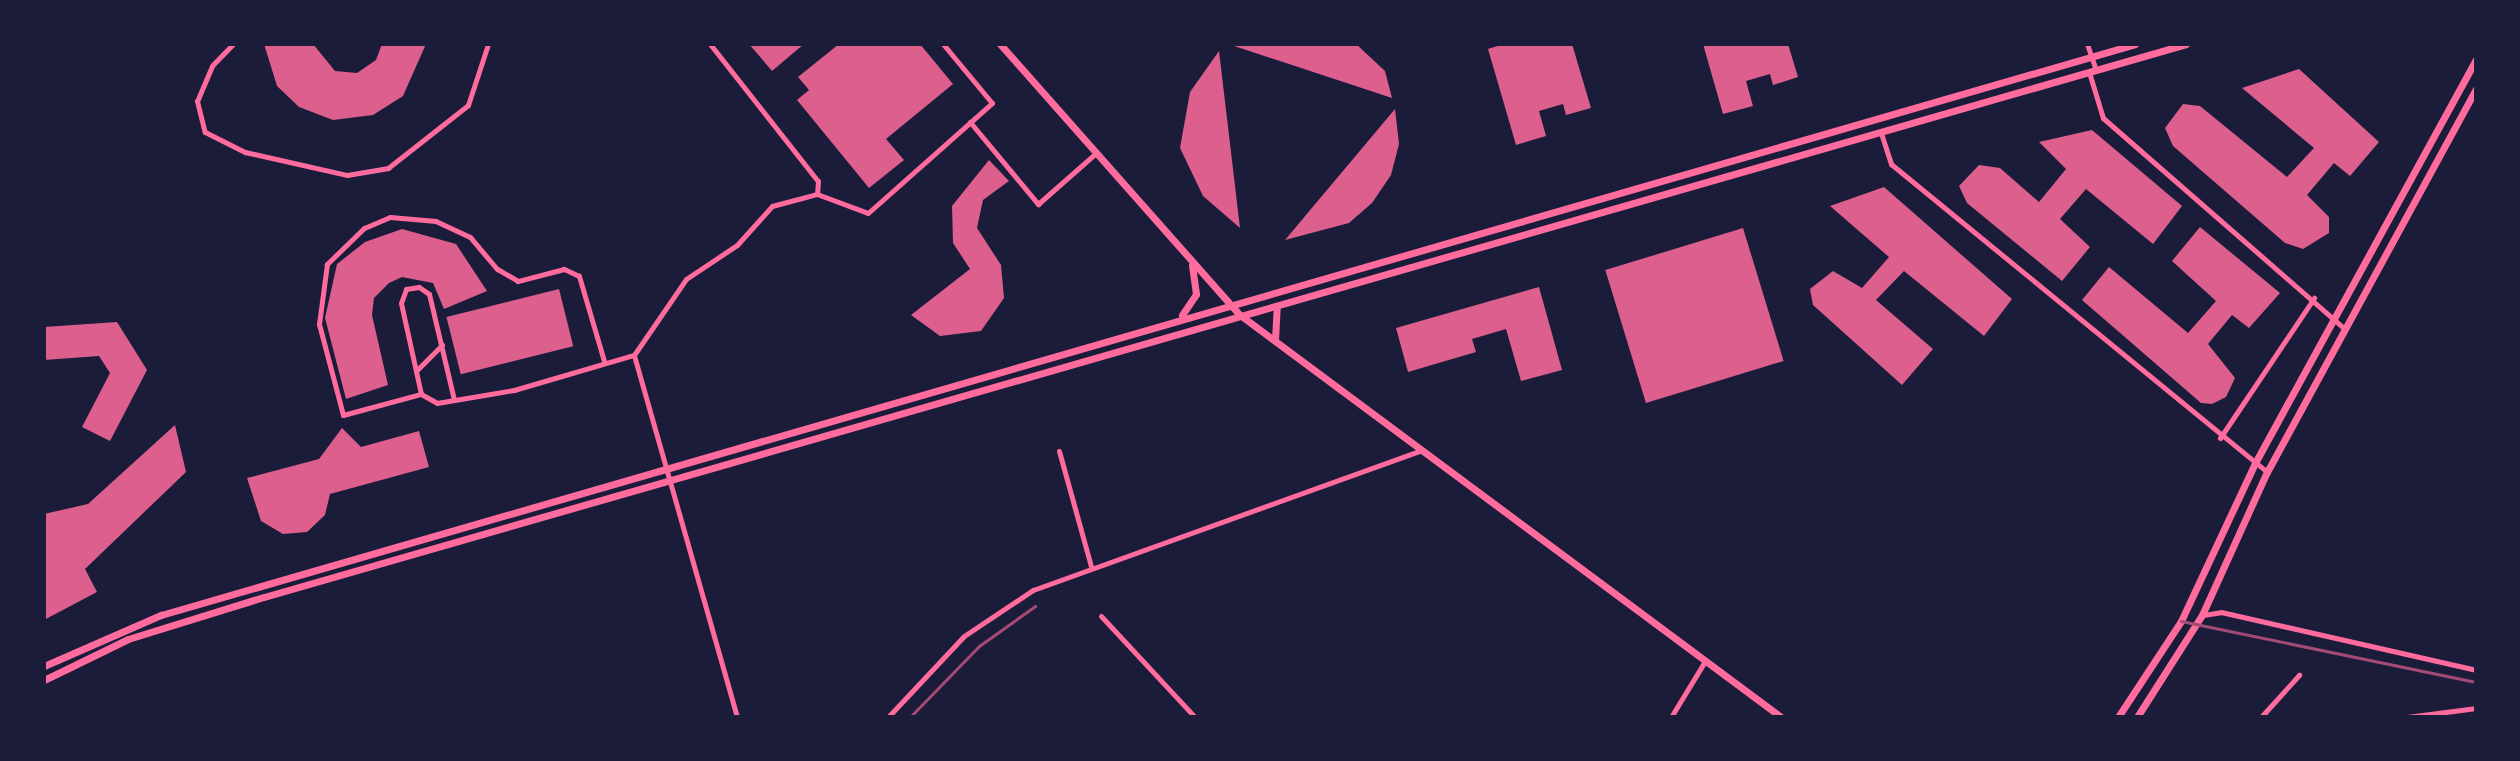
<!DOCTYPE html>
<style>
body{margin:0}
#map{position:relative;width:2520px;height:761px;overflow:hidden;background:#1b1b3a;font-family:Figtree,sans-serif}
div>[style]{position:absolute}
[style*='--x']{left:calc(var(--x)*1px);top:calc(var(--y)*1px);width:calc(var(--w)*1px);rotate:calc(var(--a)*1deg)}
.building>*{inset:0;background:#dd5f8e;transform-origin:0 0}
.minor>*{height:5px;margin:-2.5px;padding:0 2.5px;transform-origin:2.5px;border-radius:2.5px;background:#ff6b9d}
.secondary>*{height:7px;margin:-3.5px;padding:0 3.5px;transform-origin:3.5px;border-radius:3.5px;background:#ff6b9d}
.rail>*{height:3px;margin:-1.5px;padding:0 1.5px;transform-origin:1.5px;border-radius:1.5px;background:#a44b75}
span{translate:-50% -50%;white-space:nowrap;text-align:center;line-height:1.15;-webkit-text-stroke:6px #1b1b3a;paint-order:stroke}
.frame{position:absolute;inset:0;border:46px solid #1b1b3a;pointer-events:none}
</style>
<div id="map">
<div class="building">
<div style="clip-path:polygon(264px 44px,313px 44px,335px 71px,357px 73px,376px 60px,382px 44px,426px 44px,403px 96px,373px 115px,333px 120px,299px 107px,277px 86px)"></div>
<div style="clip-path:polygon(749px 44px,804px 44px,772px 71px)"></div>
<div style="clip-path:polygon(839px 44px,920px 44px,953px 84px,886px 139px,904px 160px,869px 188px,797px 100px,809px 90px,798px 77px)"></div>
<div style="clip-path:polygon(1228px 44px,1356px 44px,1385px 71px,1392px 98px)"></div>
<div style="clip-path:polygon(1504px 44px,1572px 44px,1591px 108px,1566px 115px,1563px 104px,1539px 111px,1546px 136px,1516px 145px,1488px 49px)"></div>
<div style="clip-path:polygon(1703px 44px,1788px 44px,1798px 77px,1773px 85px,1770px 74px,1746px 81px,1753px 106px,1723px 114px)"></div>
<div style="clip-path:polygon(1219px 51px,1240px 228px,1203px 196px,1180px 148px,1190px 92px)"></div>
<div style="clip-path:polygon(2299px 69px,2379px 142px,2350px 176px,2334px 163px,2307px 195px,2329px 217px,2329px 233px,2303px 249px,2285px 243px,2173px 146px,2165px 128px,2183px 104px,2200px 106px,2287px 177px,2314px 148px,2242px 88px)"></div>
<div style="clip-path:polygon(1395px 109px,1399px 144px,1391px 175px,1372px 203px,1349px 223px,1285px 240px)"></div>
<div style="clip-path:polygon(2092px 130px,2182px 206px,2153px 244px,2086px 189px,2060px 219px,2090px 247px,2062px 281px,1967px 203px,1959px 186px,1979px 165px,2000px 168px,2039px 202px,2066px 169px,2039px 142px)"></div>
<div style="clip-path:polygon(989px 160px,1009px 181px,983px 200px,977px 228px,1001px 265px,1004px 298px,981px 331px,940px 336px,911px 315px,970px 269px,953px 243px,952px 206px)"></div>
<div style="clip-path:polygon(1884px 187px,2012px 299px,1984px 336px,1904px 271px,1876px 300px,1933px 349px,1902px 385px,1813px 305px,1810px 289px,1833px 271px,1862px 288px,1889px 257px,1830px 206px)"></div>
<div style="clip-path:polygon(2200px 227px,2280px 293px,2249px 328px,2232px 315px,2208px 344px,2235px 378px,2226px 397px,2212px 404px,2201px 403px,2082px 300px,2109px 267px,2188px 333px,2216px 301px,2172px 261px)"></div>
<div style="left:1743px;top:228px;width:139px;height:144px;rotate:73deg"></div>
<div style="clip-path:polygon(402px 229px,456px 244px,487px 291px,444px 309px,433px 283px,402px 277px,389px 283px,374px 298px,372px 315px,388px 385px,346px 399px,325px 318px,337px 264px,365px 242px)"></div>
<div style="clip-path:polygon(1539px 287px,1562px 370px,1521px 381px,1506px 329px,1472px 339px,1476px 352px,1408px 372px,1396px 328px)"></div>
<div style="left:559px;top:289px;width:59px;height:116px;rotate:76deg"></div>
<div style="clip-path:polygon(117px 322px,147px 370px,110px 441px,82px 427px,110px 373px,99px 356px,44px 360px,44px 327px)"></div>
<div style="clip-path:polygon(175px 425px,186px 472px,85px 569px,97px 592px,44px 620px,44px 514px,88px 504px)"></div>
<div style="clip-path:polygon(342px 428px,361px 447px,419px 431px,429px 467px,330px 494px,325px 515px,307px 532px,283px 534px,261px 521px,247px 478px,319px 459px)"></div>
</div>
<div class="minor">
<div style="--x:233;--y:44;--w:30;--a:134"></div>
<div style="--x:212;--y:66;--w:38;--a:113"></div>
<div style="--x:197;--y:101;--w:32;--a:76"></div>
<div style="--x:205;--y:132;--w:45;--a:26.6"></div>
<div style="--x:245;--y:152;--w:105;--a:12.7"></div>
<div style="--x:347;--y:175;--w:42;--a:-9.7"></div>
<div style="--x:388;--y:168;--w:102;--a:-38.2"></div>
<div style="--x:468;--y:105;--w:64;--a:-71.8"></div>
<div style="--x:710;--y:44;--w:174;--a:51.8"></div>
<div style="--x:818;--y:181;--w:13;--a:94"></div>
<div style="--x:817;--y:194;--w:54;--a:20.4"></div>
<div style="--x:868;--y:213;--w:166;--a:-41.6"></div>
<div style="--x:992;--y:103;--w:77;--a:-129.7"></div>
<div style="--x:2087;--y:44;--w:28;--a:71"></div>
<div style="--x:2089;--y:72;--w:48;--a:73.1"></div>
<div style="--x:2103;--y:118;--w:320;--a:41.1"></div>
<div style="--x:970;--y:122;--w:107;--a:50.3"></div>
<div style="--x:1038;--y:204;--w:77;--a:-41.3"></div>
<div style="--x:1881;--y:133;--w:33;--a:72"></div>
<div style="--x:1891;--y:164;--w:486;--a:39.3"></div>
<div style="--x:604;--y:361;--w:89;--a:-106.4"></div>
<div style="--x:579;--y:276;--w:17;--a:-155"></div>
<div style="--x:564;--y:269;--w:48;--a:165.4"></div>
<div style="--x:518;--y:281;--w:24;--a:-150"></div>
<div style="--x:497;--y:269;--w:42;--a:-130.2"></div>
<div style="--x:470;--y:237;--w:38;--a:-155"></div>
<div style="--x:436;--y:221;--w:46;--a:-175"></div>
<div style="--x:390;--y:217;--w:28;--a:157"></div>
<div style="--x:364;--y:228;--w:52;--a:135.8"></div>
<div style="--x:327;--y:264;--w:61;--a:97.6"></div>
<div style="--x:319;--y:324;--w:94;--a:75.2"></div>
<div style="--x:343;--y:415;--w:81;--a:-15.1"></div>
<div style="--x:421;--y:394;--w:18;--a:29"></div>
<div style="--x:437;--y:403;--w:78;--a:-9.6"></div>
<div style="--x:514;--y:390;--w:125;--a:-16.3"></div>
<div style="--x:416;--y:371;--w:37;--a:-45"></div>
<div style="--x:421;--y:394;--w:93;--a:-102.4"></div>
<div style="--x:401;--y:303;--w:15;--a:-70"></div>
<div style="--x:406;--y:289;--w:13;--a:-9"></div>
<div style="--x:419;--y:287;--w:12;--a:35"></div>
<div style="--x:429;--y:294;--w:109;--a:76.7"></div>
<div style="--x:2220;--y:438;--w:169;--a:-56.1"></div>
<div style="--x:1059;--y:451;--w:119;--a:74.5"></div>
<div style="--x:2203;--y:615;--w:18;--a:-9"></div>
<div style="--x:2221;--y:612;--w:262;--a:12.8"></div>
<div style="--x:1101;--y:616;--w:138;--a:47.1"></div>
<div style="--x:737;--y:717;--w:376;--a:-105.9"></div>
<div style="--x:634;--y:355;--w:92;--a:-55.6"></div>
<div style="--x:686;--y:279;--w:61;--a:-33.7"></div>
<div style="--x:737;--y:245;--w:52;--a:-48.1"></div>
<div style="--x:772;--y:206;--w:47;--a:-14.9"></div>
<div style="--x:888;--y:717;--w:111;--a:-46.8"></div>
<div style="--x:964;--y:636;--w:83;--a:-33.7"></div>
<div style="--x:1033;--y:590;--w:411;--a:-19.8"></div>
<div style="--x:1671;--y:717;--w:66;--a:-58.7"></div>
<div style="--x:2261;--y:717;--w:57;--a:-47.9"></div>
<div style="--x:2407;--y:717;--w:70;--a:-7.4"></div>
</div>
<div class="secondary">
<div style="--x:1000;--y:44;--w:362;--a:48.5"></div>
<div style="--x:1240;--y:315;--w:674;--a:36.61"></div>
<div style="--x:1182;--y:315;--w:25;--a:-56"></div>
<div style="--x:1196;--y:294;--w:29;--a:-98"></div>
<div style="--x:1275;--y:340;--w:34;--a:-87"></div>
<div style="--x:44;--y:666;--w:128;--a:-23.6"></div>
<div style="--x:161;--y:615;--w:2055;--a:-16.13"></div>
<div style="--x:44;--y:680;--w:93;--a:-26"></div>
<div style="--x:128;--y:639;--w:142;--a:-17.2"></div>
<div style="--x:264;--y:597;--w:2000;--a:-16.05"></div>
<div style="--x:2118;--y:717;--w:115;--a:-56.7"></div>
<div style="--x:2181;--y:621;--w:174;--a:-64.9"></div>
<div style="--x:2255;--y:463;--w:460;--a:-61.3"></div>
<div style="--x:2137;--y:717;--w:121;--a:-57.5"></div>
<div style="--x:2202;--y:615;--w:157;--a:-65.6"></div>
<div style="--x:2267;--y:472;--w:437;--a:-61.4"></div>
</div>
<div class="rail">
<div style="--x:2181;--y:621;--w:301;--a:11.7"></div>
<div style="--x:910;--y:717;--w:99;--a:-45.8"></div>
<div style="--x:979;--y:646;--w:69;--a:-35.5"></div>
</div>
<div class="frame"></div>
</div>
